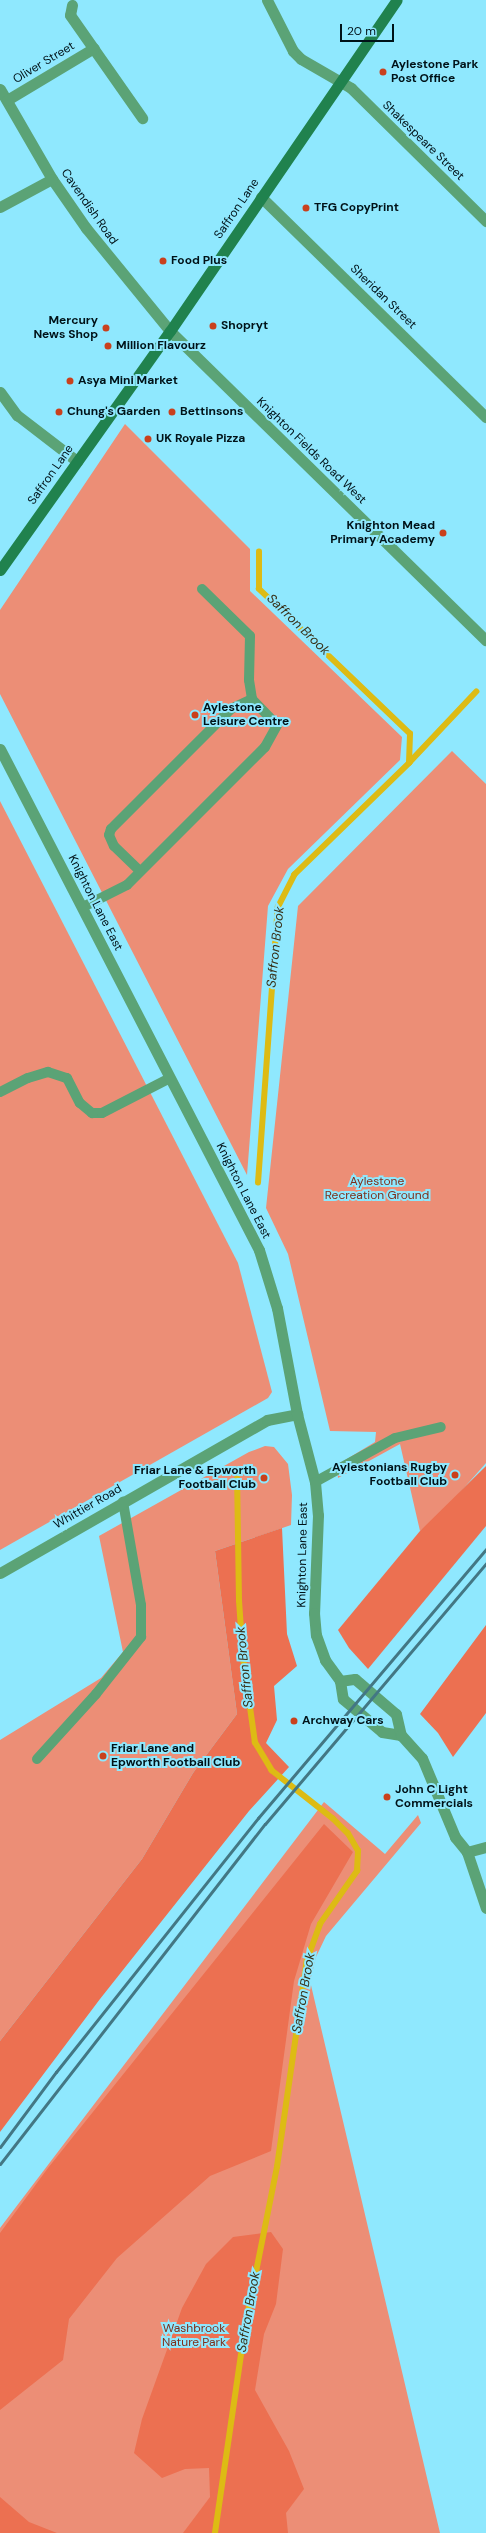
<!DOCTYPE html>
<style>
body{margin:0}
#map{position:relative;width:486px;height:2533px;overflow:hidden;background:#8fe8fe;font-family:"DM Sans",sans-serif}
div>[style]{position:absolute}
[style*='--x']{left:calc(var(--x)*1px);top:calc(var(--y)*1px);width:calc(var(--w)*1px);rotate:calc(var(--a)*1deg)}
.green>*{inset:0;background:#ec8e76}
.forest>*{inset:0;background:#ec7051}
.stream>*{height:5.5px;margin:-2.75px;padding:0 2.75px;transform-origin:2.75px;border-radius:2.75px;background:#ddbb14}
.service>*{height:10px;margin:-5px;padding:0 5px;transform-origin:5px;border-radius:5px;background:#5ba376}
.minor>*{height:11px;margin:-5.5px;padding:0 5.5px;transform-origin:5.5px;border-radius:5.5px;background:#5ba376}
.tertiary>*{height:11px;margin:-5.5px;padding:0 5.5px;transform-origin:5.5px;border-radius:5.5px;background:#5ba376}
.secondary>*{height:11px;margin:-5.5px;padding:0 5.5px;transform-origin:5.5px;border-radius:5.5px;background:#20824e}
.rail>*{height:3px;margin:-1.5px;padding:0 1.5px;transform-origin:1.5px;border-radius:1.5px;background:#437784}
.dots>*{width:11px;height:11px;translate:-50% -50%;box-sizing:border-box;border:2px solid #8fe8fe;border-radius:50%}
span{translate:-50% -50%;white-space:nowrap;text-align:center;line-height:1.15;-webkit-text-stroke:4px #8fe8fe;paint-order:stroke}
.street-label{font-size:12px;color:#001218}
.poi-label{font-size:12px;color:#001218;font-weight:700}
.left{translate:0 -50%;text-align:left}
.right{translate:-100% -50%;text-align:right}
.park-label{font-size:12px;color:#7e2f1b}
.water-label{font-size:13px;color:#38321a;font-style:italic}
.scale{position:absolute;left:340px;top:24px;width:54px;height:18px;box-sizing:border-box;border:2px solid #001218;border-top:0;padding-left:5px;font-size:12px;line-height:14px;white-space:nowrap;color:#001218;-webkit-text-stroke:3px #8fe8fe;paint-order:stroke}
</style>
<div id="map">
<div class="green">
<div style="clip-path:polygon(125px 424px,250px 549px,250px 591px,402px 737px,400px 760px,288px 869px,268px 906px,247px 1175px,0 694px,0 610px)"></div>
<div style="clip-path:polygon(452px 751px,486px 784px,486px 1463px,440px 1515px,420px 1531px,400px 1444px,338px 1478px,337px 1465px,375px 1442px,376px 1432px,330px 1431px,288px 1254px,266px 1208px,298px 906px)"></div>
<div style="clip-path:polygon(0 801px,238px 1263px,272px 1392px,268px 1398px,0 1550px)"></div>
<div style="clip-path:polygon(265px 1446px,274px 1447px,288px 1464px,292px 1495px,291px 1525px,215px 1551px,237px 1714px,193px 1773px,142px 1859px,0 2041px,0 1740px,101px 1678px,123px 1652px,99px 1536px,249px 1452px)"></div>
<div style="clip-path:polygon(324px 1802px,385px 1854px,418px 1815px,421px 1823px,326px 1936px,316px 1957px,310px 1981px,440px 2533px,0 2533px,0 2228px)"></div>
</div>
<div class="forest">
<div style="clip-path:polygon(486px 1466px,486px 1526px,368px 1669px,349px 1648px,338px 1630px,420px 1531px)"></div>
<div style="clip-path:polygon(282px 1528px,287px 1634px,297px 1666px,274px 1686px,277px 1720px,266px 1743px,289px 1767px,249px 1811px,100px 1999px,0 2132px,0 2041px,142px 1859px,193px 1773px,237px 1714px,215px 1551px)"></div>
<div style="clip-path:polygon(486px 1625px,486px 1713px,453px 1757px,438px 1733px,420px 1714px)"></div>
<div style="clip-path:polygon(324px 1824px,353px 1852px,311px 1924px,294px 1981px,271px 2151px,210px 2176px,117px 2258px,69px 2319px,63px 2360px,0 2410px,0 2233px,48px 2168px)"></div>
<div style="clip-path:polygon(271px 2232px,283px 2249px,276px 2304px,264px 2334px,255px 2390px,289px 2451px,304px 2489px,286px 2513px,288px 2533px,183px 2533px,210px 2497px,209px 2468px,185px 2469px,162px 2478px,134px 2453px,142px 2419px,182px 2308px,206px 2264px,233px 2237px)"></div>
<div style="clip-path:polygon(0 2497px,29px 2522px,57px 2533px,0 2533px)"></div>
</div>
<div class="stream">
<div style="--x:409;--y:763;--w:98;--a:-46.7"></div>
<div style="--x:258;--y:1183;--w:277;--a:-85.9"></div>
<div style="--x:278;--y:907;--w:36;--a:-63"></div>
<div style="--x:294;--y:875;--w:161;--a:-44.2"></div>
<div style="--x:409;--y:763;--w:29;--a:-88"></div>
<div style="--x:410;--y:734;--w:209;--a:-136.2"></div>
<div style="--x:259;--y:589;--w:37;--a:-90"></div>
<div style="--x:215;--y:2533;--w:208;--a:-81.7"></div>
<div style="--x:245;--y:2327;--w:163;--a:-78.7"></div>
<div style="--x:277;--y:2167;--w:209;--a:-81.8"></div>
<div style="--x:307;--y:1960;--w:38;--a:-70"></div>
<div style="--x:320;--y:1924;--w:65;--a:-55.1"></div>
<div style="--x:357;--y:1871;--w:20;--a:-87"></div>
<div style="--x:358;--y:1851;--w:20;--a:-120"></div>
<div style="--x:348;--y:1834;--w:21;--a:-135"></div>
<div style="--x:333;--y:1819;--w:78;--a:-141.8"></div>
<div style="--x:272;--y:1771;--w:33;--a:-121"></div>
<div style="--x:255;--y:1743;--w:86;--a:-98"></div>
<div style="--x:243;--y:1658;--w:57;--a:-94"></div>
<div style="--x:239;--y:1601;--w:122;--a:-90.9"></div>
</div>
<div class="service">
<div style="--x:202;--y:589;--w:67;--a:44.4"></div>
<div style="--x:250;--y:636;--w:44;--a:91.3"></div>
<div style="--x:249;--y:680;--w:19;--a:81"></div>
<div style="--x:83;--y:907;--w:49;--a:-26.6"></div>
<div style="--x:127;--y:885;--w:195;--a:-45"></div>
<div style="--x:265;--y:747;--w:25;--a:-61"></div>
<div style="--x:277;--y:725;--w:36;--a:-134"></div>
<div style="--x:252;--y:699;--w:23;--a:155"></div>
<div style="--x:231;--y:709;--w:170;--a:135"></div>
<div style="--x:111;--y:829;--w:6;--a:108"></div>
<div style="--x:109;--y:835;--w:12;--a:66"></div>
<div style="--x:114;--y:846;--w:36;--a:44"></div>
<div style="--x:0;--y:1092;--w:31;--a:-27"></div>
<div style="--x:28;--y:1078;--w:21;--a:-17"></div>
<div style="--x:48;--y:1072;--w:20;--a:18"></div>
<div style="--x:67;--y:1078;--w:28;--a:63"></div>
<div style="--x:80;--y:1103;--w:16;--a:40"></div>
<div style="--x:92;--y:1113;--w:10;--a:0"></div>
<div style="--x:102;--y:1113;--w:76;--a:-27.2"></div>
<div style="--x:315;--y:1482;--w:91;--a:-28.8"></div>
<div style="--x:395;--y:1438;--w:47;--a:-13.4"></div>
<div style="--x:37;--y:1759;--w:88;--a:-47.8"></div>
<div style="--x:96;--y:1694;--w:73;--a:-51.7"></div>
<div style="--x:141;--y:1637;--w:32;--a:-90"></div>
<div style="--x:141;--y:1605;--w:105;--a:-99.9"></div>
</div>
<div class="minor">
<div style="--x:267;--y:0;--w:57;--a:63"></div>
<div style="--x:293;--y:51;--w:11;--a:45"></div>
<div style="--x:301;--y:59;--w:58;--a:30.1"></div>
<div style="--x:351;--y:88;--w:190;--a:44.6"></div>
<div style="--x:72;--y:5;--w:10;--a:101"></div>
<div style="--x:70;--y:15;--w:126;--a:55"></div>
<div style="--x:0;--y:89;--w:104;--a:60"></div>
<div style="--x:52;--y:179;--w:60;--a:55.2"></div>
<div style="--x:86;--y:228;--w:133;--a:50.8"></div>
<div style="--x:170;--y:331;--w:442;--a:44.4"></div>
<div style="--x:7;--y:100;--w:101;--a:-30.9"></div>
<div style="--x:261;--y:197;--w:315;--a:44.4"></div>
<div style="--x:0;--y:207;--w:59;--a:-28.3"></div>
<div style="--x:0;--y:392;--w:29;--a:54"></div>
<div style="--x:17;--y:415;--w:76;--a:37.5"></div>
<div style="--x:0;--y:1573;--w:308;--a:-29.8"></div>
<div style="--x:267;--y:1420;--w:31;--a:-11"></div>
<div style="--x:467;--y:1852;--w:20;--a:-15"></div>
</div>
<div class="tertiary">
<div style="--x:0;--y:749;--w:564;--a:62.66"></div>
<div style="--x:259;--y:1250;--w:61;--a:72.8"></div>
<div style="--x:277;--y:1308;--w:108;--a:79.3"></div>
<div style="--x:297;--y:1414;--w:70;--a:75.2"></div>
<div style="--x:315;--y:1482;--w:33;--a:85"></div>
<div style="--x:318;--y:1515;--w:98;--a:92.3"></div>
<div style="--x:314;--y:1613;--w:22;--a:85"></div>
<div style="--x:316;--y:1635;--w:27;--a:70"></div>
<div style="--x:325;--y:1660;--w:26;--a:54"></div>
<div style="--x:340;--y:1681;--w:18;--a:81"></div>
<div style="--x:343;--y:1699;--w:51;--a:40.2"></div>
<div style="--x:382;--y:1732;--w:19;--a:9"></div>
<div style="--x:340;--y:1681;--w:15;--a:-8"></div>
<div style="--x:355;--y:1679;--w:54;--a:40.5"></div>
<div style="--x:396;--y:1714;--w:22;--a:77"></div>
<div style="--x:401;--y:1735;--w:31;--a:48"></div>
<div style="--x:422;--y:1758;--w:86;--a:67.3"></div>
<div style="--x:455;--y:1837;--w:19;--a:51"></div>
<div style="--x:467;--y:1852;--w:59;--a:71.3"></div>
</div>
<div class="secondary">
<div style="--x:0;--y:570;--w:293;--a:-54.6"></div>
<div style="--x:170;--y:331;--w:401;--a:-55.6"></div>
</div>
<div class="rail">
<div style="--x:0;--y:2147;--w:94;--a:-53.3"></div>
<div style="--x:56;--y:2072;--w:325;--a:-51.5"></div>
<div style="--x:258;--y:1818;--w:353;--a:-49.7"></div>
<div style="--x:0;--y:2164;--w:431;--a:-52.1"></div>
<div style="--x:265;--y:1824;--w:342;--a:-49.7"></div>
</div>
<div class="dots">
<div style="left:383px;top:72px;background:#c9401c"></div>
<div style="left:306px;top:208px;background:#c9401c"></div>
<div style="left:163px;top:261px;background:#c9401c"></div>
<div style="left:213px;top:326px;background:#c9401c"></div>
<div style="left:106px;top:328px;background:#c9401c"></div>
<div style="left:108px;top:346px;background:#c9401c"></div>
<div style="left:70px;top:381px;background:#c9401c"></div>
<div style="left:59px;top:412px;background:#c9401c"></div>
<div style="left:172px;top:412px;background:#c9401c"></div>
<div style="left:148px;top:439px;background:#c9401c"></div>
<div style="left:443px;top:533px;background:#c9401c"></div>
<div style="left:195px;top:715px;background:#c9401c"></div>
<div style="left:455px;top:1475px;background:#c9401c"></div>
<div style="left:264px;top:1478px;background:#c9401c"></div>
<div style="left:294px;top:1721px;background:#c9401c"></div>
<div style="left:103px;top:1756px;background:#c9401c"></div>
<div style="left:387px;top:1797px;background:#c9401c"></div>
</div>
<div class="street-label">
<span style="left:44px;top:63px;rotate:-31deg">Oliver Street</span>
<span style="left:423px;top:141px;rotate:44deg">Shakespeare Street</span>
<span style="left:89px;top:207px;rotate:55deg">Cavendish Road</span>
<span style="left:237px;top:209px;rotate:-56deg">Saffron Lane</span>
<span style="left:383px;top:297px;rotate:44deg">Sheridan Street</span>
<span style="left:311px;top:451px;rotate:44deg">Knighton Fields Road West</span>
<span style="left:51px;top:475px;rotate:-55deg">Saffron Lane</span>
<span style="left:95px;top:903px;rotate:63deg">Knighton Lane East</span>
<span style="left:243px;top:1191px;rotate:63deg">Knighton Lane East</span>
<span style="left:88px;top:1507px;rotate:-30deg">Whittier Road</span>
<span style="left:303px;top:1555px;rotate:-89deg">Knighton Lane East</span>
</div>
<div class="poi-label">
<span class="left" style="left:391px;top:72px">Aylestone Park<br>Post Office</span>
<span class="left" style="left:314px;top:208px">TFG CopyPrint</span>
<span class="left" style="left:171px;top:261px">Food Plus</span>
<span class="right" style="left:98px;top:328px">Mercury<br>News Shop</span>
<span class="left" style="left:221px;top:326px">Shopryt</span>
<span class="left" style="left:116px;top:346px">Million Flavourz</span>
<span class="left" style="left:78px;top:381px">Asya Mini Market</span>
<span class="left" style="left:67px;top:412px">Chung's Garden</span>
<span class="left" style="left:180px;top:412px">Bettinsons</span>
<span class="left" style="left:156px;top:439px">UK Royale Pizza</span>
<span class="right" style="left:435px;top:533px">Knighton Mead<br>Primary Academy</span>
<span class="left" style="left:203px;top:715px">Aylestone<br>Leisure Centre</span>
<span class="right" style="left:447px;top:1475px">Aylestonians Rugby<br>Football Club</span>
<span class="right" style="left:256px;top:1478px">Friar Lane &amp; Epworth<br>Football Club</span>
<span class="left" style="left:302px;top:1721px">Archway Cars</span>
<span class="left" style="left:111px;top:1756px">Friar Lane and<br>Epworth Football Club</span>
<span class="left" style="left:395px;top:1797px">John C Light<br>Commercials</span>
</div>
<div class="park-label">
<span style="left:377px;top:1189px">Aylestone<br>Recreation Ground</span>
<span style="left:194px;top:2336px">Washbrook<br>Nature Park</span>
</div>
<div class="water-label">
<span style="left:298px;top:625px;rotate:44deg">Saffron Brook</span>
<span style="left:276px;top:947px;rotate:-84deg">Saffron Brook</span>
<span style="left:245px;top:1667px;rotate:-96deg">Saffron Brook</span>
<span style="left:304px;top:1993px;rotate:-80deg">Saffron Brook</span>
<span style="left:249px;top:2312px;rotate:-80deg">Saffron Brook</span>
</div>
<div class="scale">20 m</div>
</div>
